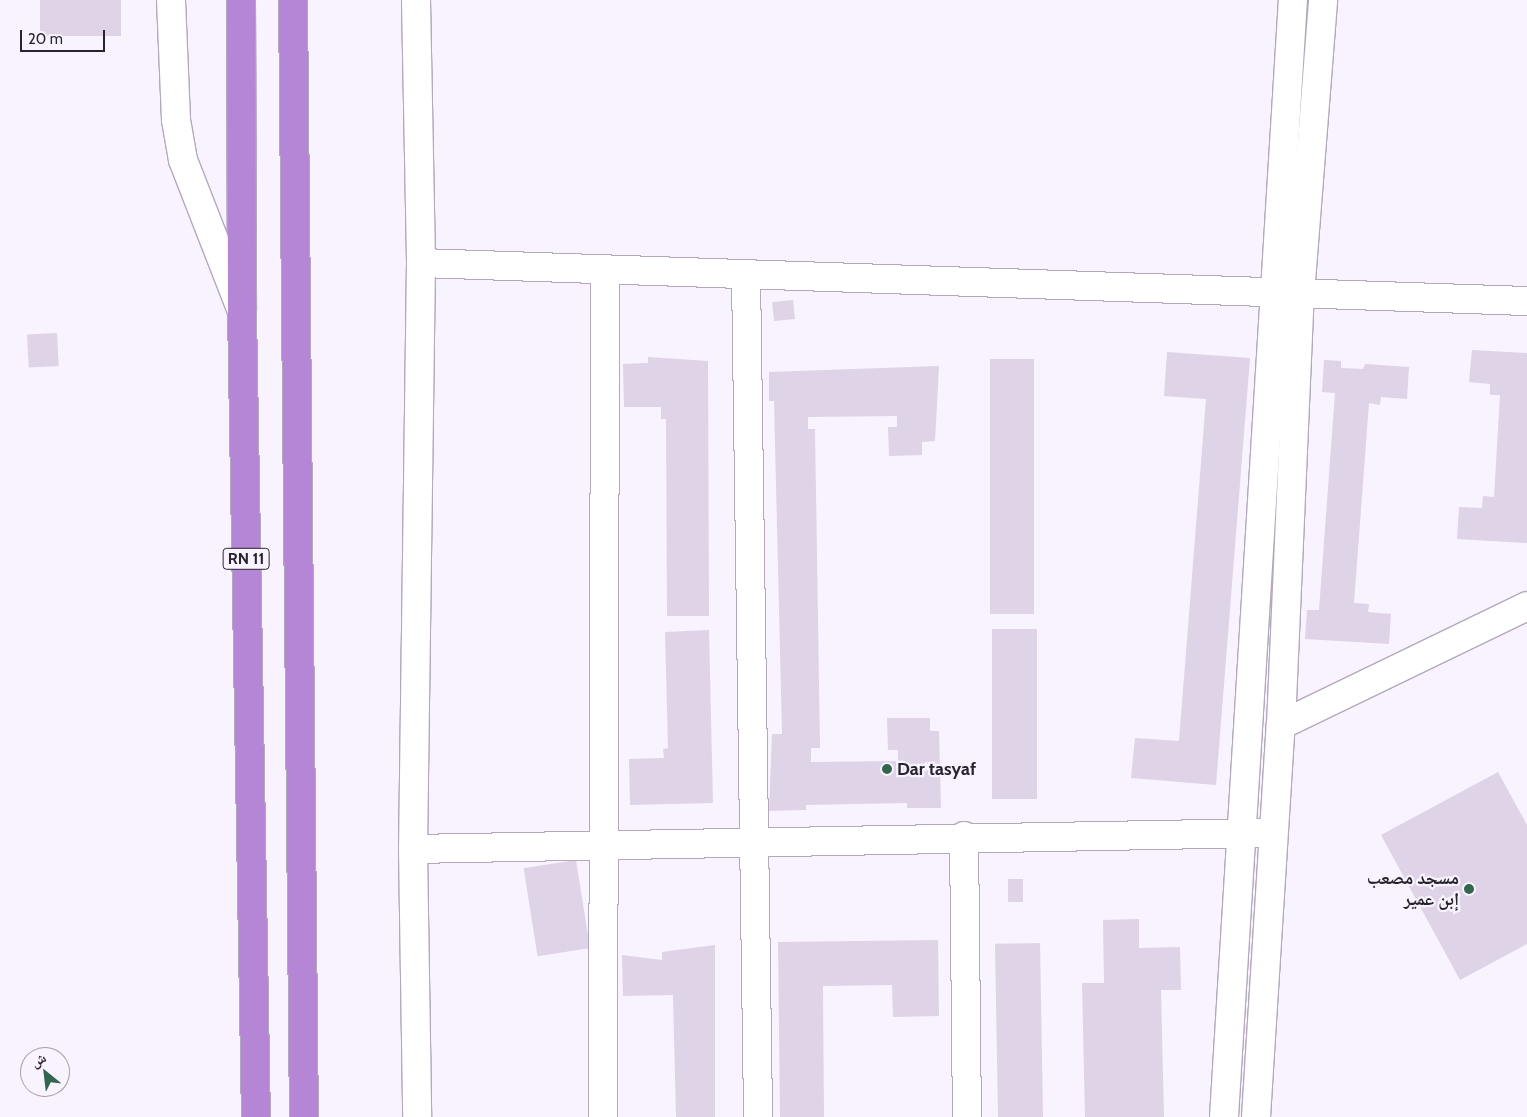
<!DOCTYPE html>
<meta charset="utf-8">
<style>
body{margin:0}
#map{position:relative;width:1527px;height:1117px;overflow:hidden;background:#f9f2ff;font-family:Cabin,"Noto Naskh Arabic",sans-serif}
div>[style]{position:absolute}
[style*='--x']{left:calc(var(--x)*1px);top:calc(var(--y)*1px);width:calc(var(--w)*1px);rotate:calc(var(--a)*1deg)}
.building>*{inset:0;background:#ded3e7;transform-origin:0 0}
.roads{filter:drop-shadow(1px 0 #b3a8bc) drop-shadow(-1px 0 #b3a8bc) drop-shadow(0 1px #b3a8bc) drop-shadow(0 -1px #b3a8bc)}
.minor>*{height:28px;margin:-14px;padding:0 14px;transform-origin:14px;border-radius:14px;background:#fff}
.highway>*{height:28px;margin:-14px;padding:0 14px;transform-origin:14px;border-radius:14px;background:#b585d6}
.dots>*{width:14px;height:14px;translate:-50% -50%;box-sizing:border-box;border:2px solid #f9f2ff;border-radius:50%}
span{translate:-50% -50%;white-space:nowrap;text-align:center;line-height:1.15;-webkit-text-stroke:4.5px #f9f2ff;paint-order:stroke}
.shield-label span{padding:1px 4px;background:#f9f2ff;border:1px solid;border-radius:4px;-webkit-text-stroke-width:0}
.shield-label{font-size:16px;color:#28242c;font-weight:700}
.poi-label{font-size:18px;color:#28242c;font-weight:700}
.left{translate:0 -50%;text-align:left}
.right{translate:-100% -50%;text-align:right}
.north{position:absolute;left:20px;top:1047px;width:50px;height:50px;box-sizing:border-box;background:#f9f2ff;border:1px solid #a5a0ab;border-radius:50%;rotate:331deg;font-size:14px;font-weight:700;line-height:20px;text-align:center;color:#28242c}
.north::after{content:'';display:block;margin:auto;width:18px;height:22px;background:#32674d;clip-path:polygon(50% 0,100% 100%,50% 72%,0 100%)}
.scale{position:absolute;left:20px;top:30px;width:85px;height:22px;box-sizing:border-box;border:2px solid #28242c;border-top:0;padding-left:6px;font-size:15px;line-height:18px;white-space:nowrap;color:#28242c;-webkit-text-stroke:4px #f9f2ff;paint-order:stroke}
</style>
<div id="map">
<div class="building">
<div style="left:40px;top:0;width:81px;height:36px"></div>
<div style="left:793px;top:300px;width:19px;height:21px;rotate:84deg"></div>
<div style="left:57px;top:333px;width:33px;height:30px;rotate:87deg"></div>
<div style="clip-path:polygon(1472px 350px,1527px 353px,1527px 543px,1457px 539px,1459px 507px,1482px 508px,1483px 496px,1494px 497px,1500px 395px,1490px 395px,1490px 384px,1469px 382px)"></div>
<div style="clip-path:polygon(1167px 352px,1250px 358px,1216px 785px,1131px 778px,1135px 738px,1179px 741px,1206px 399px,1164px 396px)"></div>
<div style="clip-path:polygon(648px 357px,708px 361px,709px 616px,667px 616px,666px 419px,661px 419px,661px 407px,624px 407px,623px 364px,648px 363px)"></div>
<div style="left:1034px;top:359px;width:255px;height:44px;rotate:90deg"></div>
<div style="clip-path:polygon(1324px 360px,1341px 361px,1341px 368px,1363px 369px,1365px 364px,1409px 367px,1407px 399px,1381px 397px,1380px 405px,1369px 403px,1354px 603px,1369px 604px,1368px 612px,1391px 614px,1389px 644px,1305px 639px,1307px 610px,1319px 610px,1335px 393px,1322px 392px)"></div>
<div style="clip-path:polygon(939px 366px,935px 441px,922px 442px,922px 455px,889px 456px,888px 427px,897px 427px,897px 416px,808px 417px,808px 429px,815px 429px,820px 748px,811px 748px,811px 762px,898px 761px,898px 750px,888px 750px,887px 718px,930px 718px,930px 731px,939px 731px,941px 808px,907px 808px,907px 803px,806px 805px,806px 810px,769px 811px,772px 734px,782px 734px,774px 401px,769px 401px,769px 372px)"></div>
<div style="left:992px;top:629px;width:45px;height:170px"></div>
<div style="clip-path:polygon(709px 630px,713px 803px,630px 805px,629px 759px,664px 758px,663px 749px,668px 748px,665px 632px)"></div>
<div style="clip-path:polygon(1498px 772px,1527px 825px,1527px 944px,1460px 980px,1381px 835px)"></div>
<div style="left:576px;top:860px;width:89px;height:53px;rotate:81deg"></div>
<div style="left:1008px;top:879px;width:15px;height:23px"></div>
<div style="clip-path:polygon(1139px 919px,1139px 948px,1180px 947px,1181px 990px,1161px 990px,1164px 1117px,1085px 1117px,1082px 983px,1104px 983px,1103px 920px)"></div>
<div style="clip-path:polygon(938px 940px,939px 1016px,893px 1017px,892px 985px,823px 986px,824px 1117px,780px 1117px,778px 942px)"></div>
<div style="left:1040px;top:943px;width:174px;height:45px;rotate:89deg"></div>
<div style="clip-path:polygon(715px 945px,715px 1117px,676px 1117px,673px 995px,623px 996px,622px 955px,662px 960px,662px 952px)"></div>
</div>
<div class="roads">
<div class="minor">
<div style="--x:171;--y:0;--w:120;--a:87.6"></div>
<div style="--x:176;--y:120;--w:41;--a:80.1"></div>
<div style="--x:183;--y:160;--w:160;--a:68.7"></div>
<div style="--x:416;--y:0;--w:263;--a:88.9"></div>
<div style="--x:421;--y:263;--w:586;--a:90.78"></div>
<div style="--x:413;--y:849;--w:268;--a:89.1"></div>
<div style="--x:421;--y:263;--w:1107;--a:1.97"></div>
<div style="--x:746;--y:274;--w:843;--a:89.18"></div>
<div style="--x:1281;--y:725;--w:273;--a:-25.8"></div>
<div style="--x:964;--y:836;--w:281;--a:89.4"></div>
<div style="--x:413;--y:849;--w:847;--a:-1.08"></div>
<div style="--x:603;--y:1117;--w:848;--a:-89.86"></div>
<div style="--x:1224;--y:1117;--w:1119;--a:-86.47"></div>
<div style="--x:1256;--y:1117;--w:393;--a:-86.4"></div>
<div style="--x:1281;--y:725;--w:431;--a:-87.5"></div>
<div style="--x:1300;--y:294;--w:295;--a:-85.5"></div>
</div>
<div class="highway">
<div style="--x:241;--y:0;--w:310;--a:89.8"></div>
<div style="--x:242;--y:310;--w:807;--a:89.01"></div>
<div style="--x:293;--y:0;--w:1117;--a:89.44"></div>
</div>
</div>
<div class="dots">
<div style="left:887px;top:769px;background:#32674d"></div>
<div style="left:1469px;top:889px;background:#32674d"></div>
</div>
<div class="shield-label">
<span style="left:246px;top:559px">RN 11</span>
</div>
<div class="poi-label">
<span class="left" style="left:897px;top:769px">Dar tasyaf</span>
<span class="right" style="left:1459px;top:889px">مسجد مصعب<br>إبن عمير</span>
</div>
<div class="north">ش</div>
<div class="scale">20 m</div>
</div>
